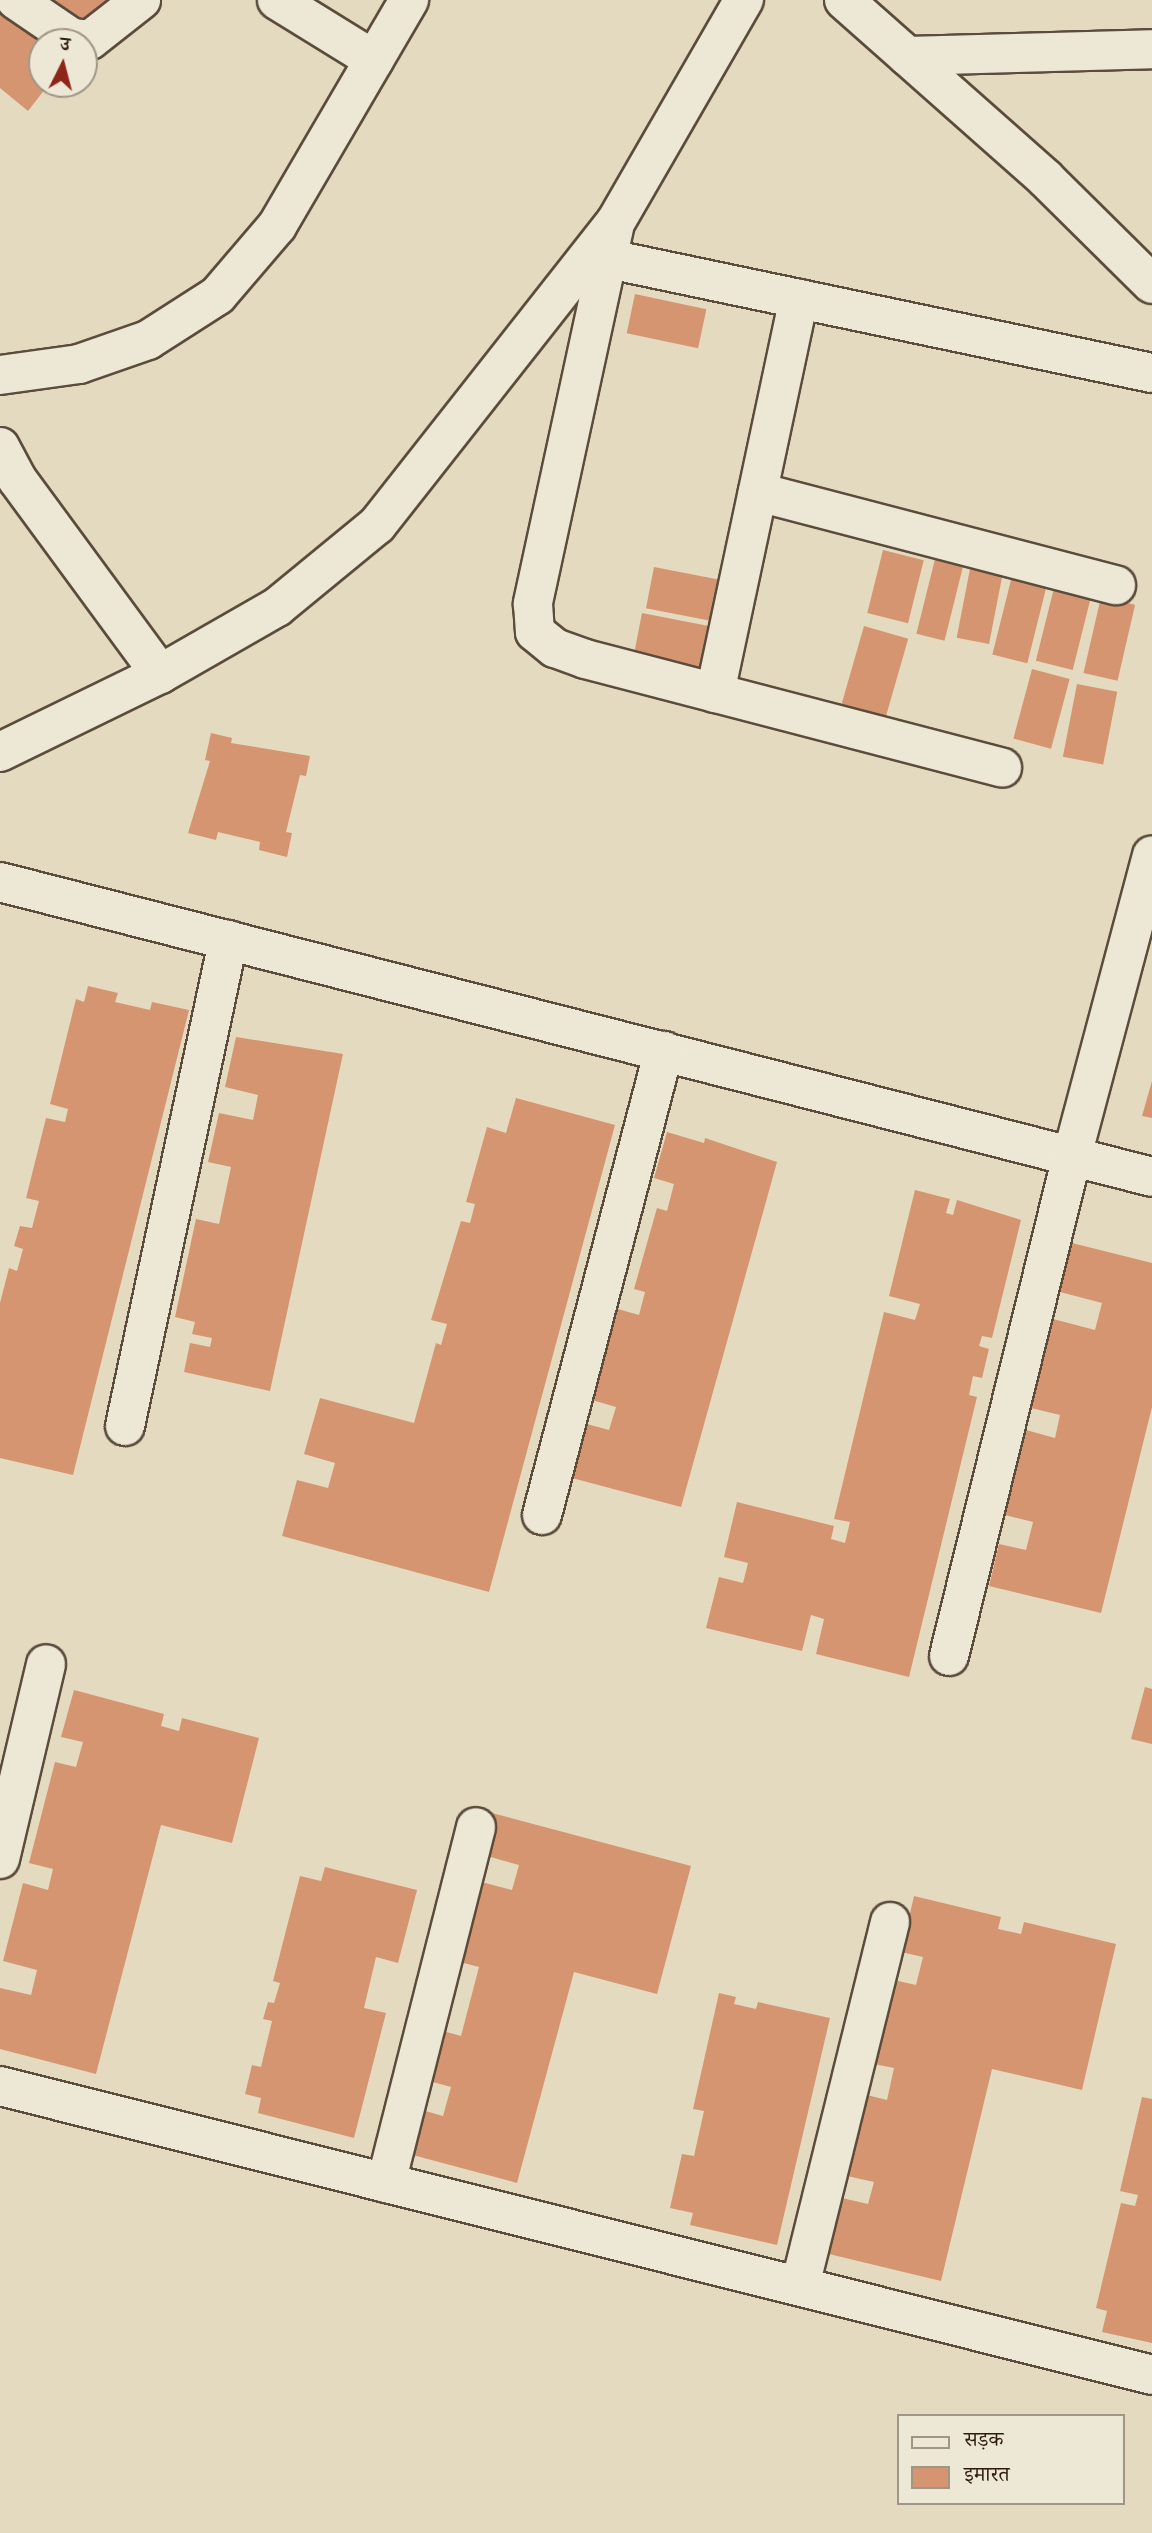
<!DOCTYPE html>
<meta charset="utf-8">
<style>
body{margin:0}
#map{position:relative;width:1152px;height:2533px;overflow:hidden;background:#e4dac0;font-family:"Libre Bodoni","Noto Serif Devanagari",serif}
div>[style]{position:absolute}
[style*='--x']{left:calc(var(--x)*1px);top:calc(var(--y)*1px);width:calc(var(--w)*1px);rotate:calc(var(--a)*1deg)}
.building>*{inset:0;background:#d69571;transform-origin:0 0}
.roads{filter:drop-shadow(2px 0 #5b4c3b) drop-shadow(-2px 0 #5b4c3b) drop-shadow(0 2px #5b4c3b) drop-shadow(0 -2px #5b4c3b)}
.street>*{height:38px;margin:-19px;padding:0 19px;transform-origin:19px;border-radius:19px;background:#ede7d6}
span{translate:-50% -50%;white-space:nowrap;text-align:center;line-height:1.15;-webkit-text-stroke:5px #ede7d6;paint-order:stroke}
.legend{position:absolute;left:897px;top:2414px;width:228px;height:91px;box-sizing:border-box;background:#ede7d6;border:2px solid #a09686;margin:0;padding:9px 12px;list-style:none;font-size:21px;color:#2d1c0f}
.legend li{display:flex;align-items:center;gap:14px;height:35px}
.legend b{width:35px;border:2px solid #a09686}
.north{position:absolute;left:28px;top:28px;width:70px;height:70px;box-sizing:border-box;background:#ede7d6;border:2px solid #a09686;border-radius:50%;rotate:6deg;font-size:19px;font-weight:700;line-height:28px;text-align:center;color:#2d1c0f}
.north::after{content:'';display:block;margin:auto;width:24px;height:32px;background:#8f2418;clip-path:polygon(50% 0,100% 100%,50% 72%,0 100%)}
</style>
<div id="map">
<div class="building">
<div style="clip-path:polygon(44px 0,108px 0,83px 31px)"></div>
<div style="clip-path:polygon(0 6px,46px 42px,42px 42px,42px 84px,49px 84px,28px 111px,0 88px)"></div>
<div style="left:635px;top:294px;width:73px;height:40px;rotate:12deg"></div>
<div style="left:883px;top:550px;width:42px;height:65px;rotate:14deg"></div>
<div style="left:935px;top:559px;width:29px;height:77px;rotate:14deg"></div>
<div style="left:654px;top:567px;width:76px;height:42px;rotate:11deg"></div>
<div style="left:970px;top:569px;width:33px;height:70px;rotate:11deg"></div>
<div style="left:1012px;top:576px;width:36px;height:81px;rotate:14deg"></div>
<div style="left:1054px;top:588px;width:38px;height:75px;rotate:14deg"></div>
<div style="left:1101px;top:597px;width:35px;height:78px;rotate:13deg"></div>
<div style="left:642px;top:613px;width:77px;height:43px;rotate:11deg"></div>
<div style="left:864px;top:626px;width:46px;height:81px;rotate:16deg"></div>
<div style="left:1032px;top:669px;width:39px;height:72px;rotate:15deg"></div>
<div style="left:1077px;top:684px;width:41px;height:74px;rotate:11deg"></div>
<div style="clip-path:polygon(211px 733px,232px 738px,231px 743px,310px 756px,306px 776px,300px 775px,286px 832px,292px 833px,287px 857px,259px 850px,260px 842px,218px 832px,216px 840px,188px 833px,210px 761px,205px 760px)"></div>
<div style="clip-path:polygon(88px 986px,118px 993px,115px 1002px,150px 1010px,152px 1002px,189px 1010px,73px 1475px,0 1458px,0 1303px,9px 1268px,17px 1271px,23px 1249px,14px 1246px,20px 1226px,32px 1228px,39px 1201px,26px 1198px,46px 1118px,65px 1122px,68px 1109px,50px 1104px,76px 999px,84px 1002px)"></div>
<div style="clip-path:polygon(236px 1037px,343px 1054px,270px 1391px,184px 1372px,190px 1343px,210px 1347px,212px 1338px,192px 1334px,195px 1322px,175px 1317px,196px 1219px,219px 1224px,231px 1167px,208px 1162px,219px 1113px,253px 1120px,258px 1095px,225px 1087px)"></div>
<div style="clip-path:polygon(1152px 1081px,1152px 1118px,1142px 1116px)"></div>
<div style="clip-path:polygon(516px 1098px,615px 1125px,489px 1592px,282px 1536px,297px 1480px,328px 1488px,335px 1463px,304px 1454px,320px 1398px,414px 1423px,436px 1343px,441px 1345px,447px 1324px,431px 1320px,461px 1221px,470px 1223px,475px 1204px,466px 1202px,487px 1127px,506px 1133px)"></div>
<div style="clip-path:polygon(667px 1132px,704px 1143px,705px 1138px,777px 1162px,681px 1507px,572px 1478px,587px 1424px,609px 1430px,616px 1407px,592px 1400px,618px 1309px,639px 1315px,645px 1292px,634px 1289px,657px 1208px,667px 1211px,674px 1184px,654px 1178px)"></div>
<div style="clip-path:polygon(915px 1190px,950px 1199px,946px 1213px,953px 1215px,957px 1200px,1021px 1220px,992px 1338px,982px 1336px,979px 1346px,989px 1349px,982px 1378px,973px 1376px,969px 1395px,977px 1397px,909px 1677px,816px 1654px,824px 1619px,811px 1615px,802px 1651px,706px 1628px,719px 1577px,743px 1583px,748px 1563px,724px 1557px,737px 1502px,834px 1526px,831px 1539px,845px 1543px,850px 1522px,834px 1519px,884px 1312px,915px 1320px,920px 1304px,889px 1296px)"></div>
<div style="clip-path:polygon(1072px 1243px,1152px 1263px,1152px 1407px,1101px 1613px,989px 1586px,999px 1544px,1026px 1550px,1033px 1522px,1005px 1515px,1026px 1430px,1055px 1438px,1060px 1415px,1031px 1408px,1053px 1319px,1095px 1330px,1102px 1303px,1060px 1292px)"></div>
<div style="clip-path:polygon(1145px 1687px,1152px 1689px,1152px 1744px,1131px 1739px)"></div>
<div style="clip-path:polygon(74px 1690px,164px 1714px,161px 1726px,179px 1731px,182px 1718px,259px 1738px,232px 1843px,161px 1825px,96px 2074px,0 2049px,0 1988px,31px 1995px,37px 1970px,3px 1961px,23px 1883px,48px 1890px,53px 1869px,29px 1863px,55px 1762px,76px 1767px,83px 1742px,61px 1737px)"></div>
<div style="clip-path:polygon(492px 1813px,691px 1866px,657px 1994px,574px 1972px,517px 2183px,409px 2154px,422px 2110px,443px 2116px,451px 2087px,429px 2081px,443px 2031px,461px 2036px,479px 1967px,452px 1960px,474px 1880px,512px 1890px,519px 1865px,480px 1854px)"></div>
<div style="clip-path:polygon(325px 1867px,417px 1890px,398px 1963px,376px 1957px,364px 2008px,386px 2013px,354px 2138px,258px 2113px,261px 2098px,245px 2094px,252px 2065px,261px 2067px,272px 2021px,263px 2019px,268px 2002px,274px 2003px,280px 1983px,273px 1981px,300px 1876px,321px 1881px)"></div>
<div style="clip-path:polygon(914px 1896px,1001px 1917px,998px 1929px,1021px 1934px,1024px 1922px,1116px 1944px,1082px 2090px,992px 2069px,941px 2281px,829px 2254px,842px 2198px,868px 2204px,874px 2182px,847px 2176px,867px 2095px,887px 2100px,894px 2068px,874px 2064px,894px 1980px,916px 1985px,923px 1957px,901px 1952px)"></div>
<div style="clip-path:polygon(719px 1993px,736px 1997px,734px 2004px,756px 2009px,758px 2002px,830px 2018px,777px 2245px,690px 2225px,693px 2213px,670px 2208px,682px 2154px,694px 2156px,704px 2111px,693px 2109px)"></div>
<div style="clip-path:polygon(1142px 2097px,1152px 2099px,1152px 2343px,1102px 2332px,1107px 2311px,1096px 2308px,1121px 2203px,1135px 2206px,1138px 2195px,1120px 2191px)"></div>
</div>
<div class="roads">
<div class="street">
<div style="--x:16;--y:0;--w:68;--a:34.2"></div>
<div style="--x:72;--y:38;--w:18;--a:6"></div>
<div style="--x:90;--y:40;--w:65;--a:-38.1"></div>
<div style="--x:277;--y:0;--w:114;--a:31.7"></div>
<div style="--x:844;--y:0;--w:270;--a:41.5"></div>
<div style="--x:1046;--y:179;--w:149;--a:44.7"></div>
<div style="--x:907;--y:56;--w:245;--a:-1.6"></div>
<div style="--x:614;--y:228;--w:385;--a:102.2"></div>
<div style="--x:533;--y:604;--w:28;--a:86"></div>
<div style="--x:535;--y:632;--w:26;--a:39"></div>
<div style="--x:555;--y:648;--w:32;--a:20"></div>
<div style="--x:585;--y:659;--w:431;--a:14.6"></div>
<div style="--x:609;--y:259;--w:555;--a:11.86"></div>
<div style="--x:0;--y:375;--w:80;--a:-7.9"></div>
<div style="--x:79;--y:364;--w:73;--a:-19.2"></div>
<div style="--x:148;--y:340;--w:83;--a:-32.7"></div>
<div style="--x:218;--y:295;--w:91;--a:-49.5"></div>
<div style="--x:277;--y:226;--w:262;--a:-59.7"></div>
<div style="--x:0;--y:447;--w:36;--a:62"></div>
<div style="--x:17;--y:479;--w:242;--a:53.7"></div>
<div style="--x:758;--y:492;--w:370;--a:14.6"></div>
<div style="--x:715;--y:693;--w:403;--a:-78"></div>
<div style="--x:0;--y:752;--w:178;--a:-26"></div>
<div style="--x:160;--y:674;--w:135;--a:-29.8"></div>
<div style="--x:277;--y:607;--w:129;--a:-39.4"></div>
<div style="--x:377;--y:525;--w:385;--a:-51.8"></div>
<div style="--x:615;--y:223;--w:258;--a:-60"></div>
<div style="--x:0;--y:882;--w:1189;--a:14.36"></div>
<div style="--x:125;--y:1426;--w:497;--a:-78"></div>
<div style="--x:542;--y:1515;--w:480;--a:-75.3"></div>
<div style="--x:949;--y:1656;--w:515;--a:-76.18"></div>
<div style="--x:1072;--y:1156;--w:311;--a:-75.1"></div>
<div style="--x:0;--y:1859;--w:200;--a:-76.7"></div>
<div style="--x:0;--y:2086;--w:1188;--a:14.08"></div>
<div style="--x:386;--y:2183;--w:367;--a:-75.8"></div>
<div style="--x:800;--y:2286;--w:375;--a:-76.1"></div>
</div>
</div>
<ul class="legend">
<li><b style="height:9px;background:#ede7d6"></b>सड़क</li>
<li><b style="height:19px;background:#d69571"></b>इमारत</li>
</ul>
<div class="north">उ</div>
</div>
